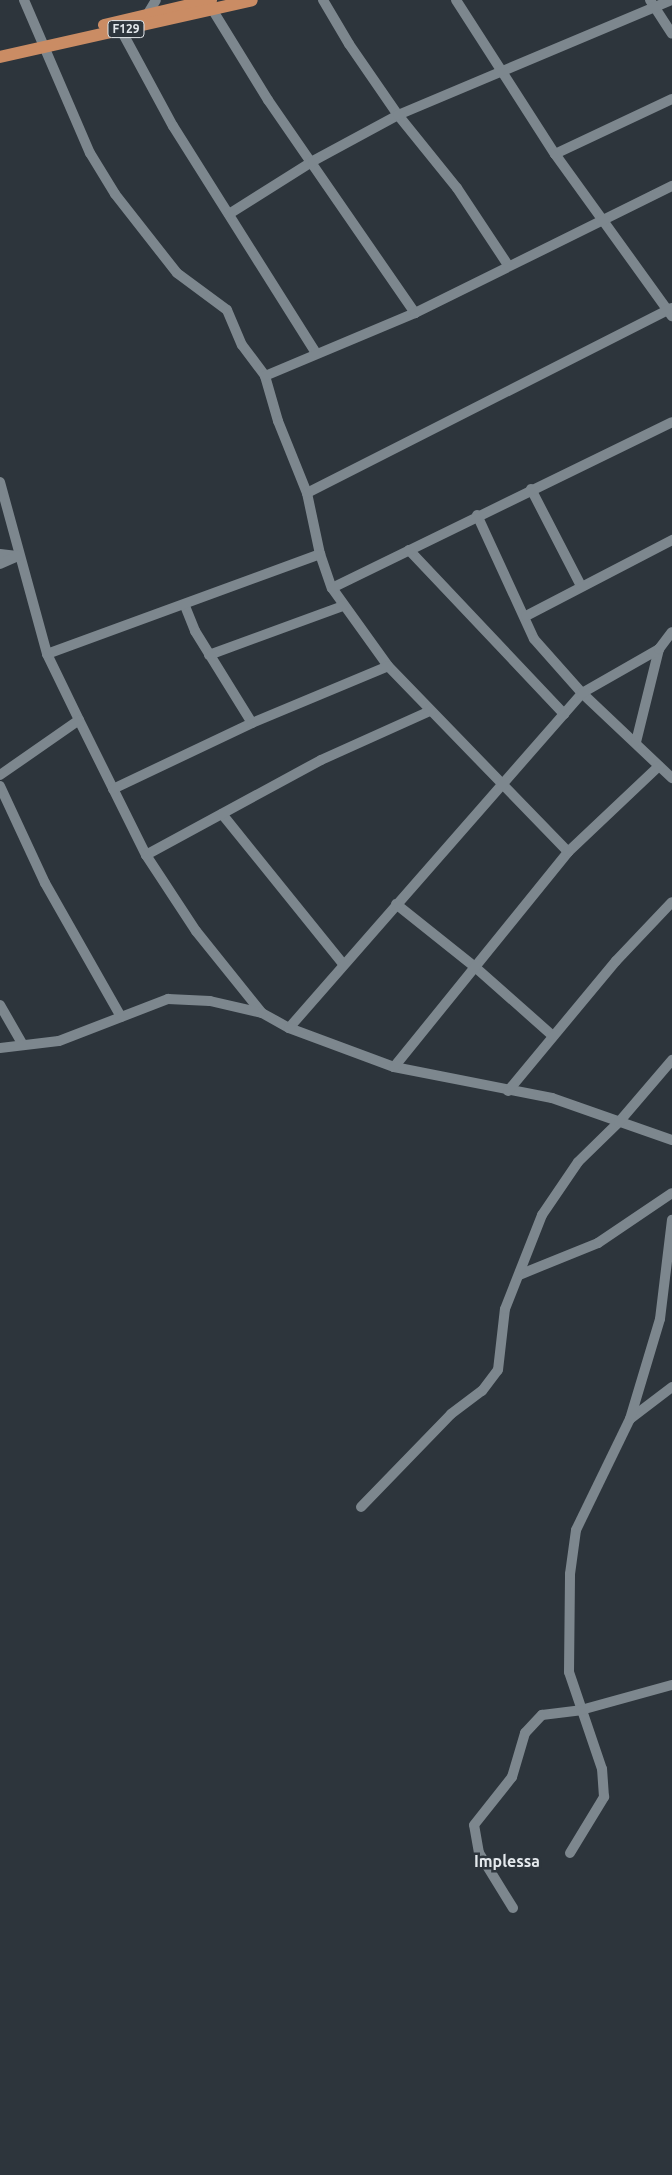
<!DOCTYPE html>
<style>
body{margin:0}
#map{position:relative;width:672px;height:2175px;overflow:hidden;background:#2d353c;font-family:Ubuntu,sans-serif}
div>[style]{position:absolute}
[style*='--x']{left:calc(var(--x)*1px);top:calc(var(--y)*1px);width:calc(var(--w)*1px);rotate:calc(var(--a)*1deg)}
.minor>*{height:10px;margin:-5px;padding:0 5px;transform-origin:5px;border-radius:5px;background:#7d878e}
.major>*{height:12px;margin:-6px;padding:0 6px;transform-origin:6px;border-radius:6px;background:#ca8c64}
span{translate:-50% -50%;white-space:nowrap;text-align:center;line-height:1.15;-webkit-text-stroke:5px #2d353c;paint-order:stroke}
.shield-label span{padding:1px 4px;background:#2d353c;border:1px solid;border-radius:4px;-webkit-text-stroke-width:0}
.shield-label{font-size:12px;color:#e4e9ed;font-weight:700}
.quarter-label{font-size:16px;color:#e4e9ed;font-weight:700}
</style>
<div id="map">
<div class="minor">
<div style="--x:24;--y:0;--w:167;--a:66.7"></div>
<div style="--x:90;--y:153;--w:48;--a:58.6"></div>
<div style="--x:115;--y:194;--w:100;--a:51.9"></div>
<div style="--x:177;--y:273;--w:62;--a:36.5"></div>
<div style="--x:227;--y:310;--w:38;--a:67"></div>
<div style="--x:242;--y:345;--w:39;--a:53"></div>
<div style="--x:265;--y:376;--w:47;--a:73.9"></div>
<div style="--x:278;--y:421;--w:78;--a:68.1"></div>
<div style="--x:307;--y:493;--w:62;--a:78"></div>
<div style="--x:320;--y:554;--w:36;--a:71"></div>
<div style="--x:332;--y:588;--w:96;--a:54.3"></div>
<div style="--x:388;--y:666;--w:259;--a:45.9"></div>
<div style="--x:323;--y:0;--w:51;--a:59.4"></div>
<div style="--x:349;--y:44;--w:86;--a:55.4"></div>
<div style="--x:398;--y:115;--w:94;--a:51.1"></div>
<div style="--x:457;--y:188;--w:92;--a:56.5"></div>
<div style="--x:456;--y:0;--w:183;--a:57.3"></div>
<div style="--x:555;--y:154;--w:200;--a:54.2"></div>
<div style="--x:650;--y:0;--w:40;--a:57.1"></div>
<div style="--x:212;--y:9;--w:107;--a:58.4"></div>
<div style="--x:268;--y:100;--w:259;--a:55.4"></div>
<div style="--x:147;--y:15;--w:17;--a:-59"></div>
<div style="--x:121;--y:30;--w:109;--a:61.6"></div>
<div style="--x:173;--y:126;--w:268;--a:57.8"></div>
<div style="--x:555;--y:154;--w:129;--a:-25.2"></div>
<div style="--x:229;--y:214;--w:99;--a:-32.2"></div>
<div style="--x:313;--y:161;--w:97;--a:-28.4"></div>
<div style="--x:398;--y:115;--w:297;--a:-22.8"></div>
<div style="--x:265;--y:376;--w:163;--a:-22.8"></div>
<div style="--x:415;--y:313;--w:287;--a:-26.3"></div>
<div style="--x:0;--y:482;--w:178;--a:74.7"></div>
<div style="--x:47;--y:654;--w:73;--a:64.1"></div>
<div style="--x:79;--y:720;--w:151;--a:63.6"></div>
<div style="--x:146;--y:855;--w:91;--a:56.7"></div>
<div style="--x:196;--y:931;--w:105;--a:51.2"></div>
<div style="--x:531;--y:489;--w:109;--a:62.7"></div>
<div style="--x:307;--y:493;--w:409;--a:-26.9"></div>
<div style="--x:477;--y:515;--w:136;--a:65.3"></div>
<div style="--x:534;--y:639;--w:72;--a:48.4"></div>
<div style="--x:582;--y:693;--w:124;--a:43.4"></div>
<div style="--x:409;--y:550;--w:226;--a:46.6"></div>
<div style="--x:0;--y:554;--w:17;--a:7"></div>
<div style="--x:0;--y:564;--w:20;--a:-24"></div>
<div style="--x:332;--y:588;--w:378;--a:-26"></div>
<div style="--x:185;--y:606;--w:27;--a:68"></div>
<div style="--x:195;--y:631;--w:108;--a:58.2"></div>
<div style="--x:526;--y:616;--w:165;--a:-27.5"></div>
<div style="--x:47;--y:654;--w:291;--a:-20.1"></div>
<div style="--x:209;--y:655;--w:143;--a:-20.1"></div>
<div style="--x:636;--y:742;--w:96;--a:-76.1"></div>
<div style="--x:0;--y:775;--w:96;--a:-34.8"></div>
<div style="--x:0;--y:786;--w:107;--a:65.1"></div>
<div style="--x:45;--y:883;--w:154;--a:60.4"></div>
<div style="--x:113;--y:789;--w:154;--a:-25.4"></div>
<div style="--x:252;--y:723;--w:147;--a:-22.7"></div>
<div style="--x:222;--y:814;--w:193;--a:51.1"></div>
<div style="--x:146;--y:855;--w:199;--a:-28.5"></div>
<div style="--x:321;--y:760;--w:120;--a:-24.2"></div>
<div style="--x:396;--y:904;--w:101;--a:38.6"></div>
<div style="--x:475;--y:967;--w:104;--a:41.5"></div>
<div style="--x:0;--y:1005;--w:46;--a:60.1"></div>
<div style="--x:289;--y:1028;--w:445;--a:-48.8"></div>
<div style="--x:582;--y:693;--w:89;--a:-29.7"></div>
<div style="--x:659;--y:649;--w:21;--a:-53"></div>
<div style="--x:0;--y:1048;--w:59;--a:-6.8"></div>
<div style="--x:59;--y:1041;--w:117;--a:-21.1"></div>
<div style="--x:168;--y:999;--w:42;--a:2.7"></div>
<div style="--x:210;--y:1001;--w:53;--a:13"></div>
<div style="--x:262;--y:1013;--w:31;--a:29"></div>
<div style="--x:289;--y:1028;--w:112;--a:20.4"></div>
<div style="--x:394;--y:1067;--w:161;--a:11.1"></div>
<div style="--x:552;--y:1098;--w:127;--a:19.3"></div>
<div style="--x:394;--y:1067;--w:277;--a:-51"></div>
<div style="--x:568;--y:852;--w:125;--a:-43.4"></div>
<div style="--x:508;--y:1091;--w:169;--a:-50.3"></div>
<div style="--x:616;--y:961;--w:81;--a:-46.5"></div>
<div style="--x:519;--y:1275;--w:85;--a:-22.1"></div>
<div style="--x:598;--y:1243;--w:89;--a:-34"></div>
<div style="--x:630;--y:1419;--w:53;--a:-37.3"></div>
<div style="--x:361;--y:1507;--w:129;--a:-45.9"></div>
<div style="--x:451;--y:1414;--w:39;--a:-37"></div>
<div style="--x:482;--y:1391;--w:26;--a:-53"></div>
<div style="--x:498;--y:1370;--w:61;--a:-83.5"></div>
<div style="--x:505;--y:1309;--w:101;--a:-68.5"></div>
<div style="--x:542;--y:1215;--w:64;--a:-55.8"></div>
<div style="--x:578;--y:1162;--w:57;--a:-44.3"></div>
<div style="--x:619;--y:1122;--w:82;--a:-49.5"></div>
<div style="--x:570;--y:1853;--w:66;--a:-58.7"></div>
<div style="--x:604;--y:1797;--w:28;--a:-94"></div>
<div style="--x:602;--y:1769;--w:102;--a:-108.8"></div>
<div style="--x:569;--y:1672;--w:98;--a:-89.4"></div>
<div style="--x:570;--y:1574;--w:44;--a:-82.2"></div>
<div style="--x:576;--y:1530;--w:123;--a:-64.1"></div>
<div style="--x:630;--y:1419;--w:104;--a:-73.3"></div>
<div style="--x:660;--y:1319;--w:100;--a:-83.1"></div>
<div style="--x:513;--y:1908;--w:65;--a:-121.7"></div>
<div style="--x:479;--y:1853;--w:28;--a:-100"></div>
<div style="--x:474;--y:1825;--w:61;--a:-51.6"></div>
<div style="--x:512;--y:1777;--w:46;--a:-73.5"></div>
<div style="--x:525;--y:1733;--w:25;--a:-47"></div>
<div style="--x:542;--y:1715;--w:39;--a:-7"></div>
<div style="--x:581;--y:1710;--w:94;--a:-15.4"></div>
</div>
<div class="major">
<div style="--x:104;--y:25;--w:110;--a:-13.2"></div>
<div style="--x:0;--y:57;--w:258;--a:-12.7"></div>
</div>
<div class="shield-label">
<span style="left:126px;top:29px">F129</span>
</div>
<div class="quarter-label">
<span style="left:507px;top:1861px">Implessa</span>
</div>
</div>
